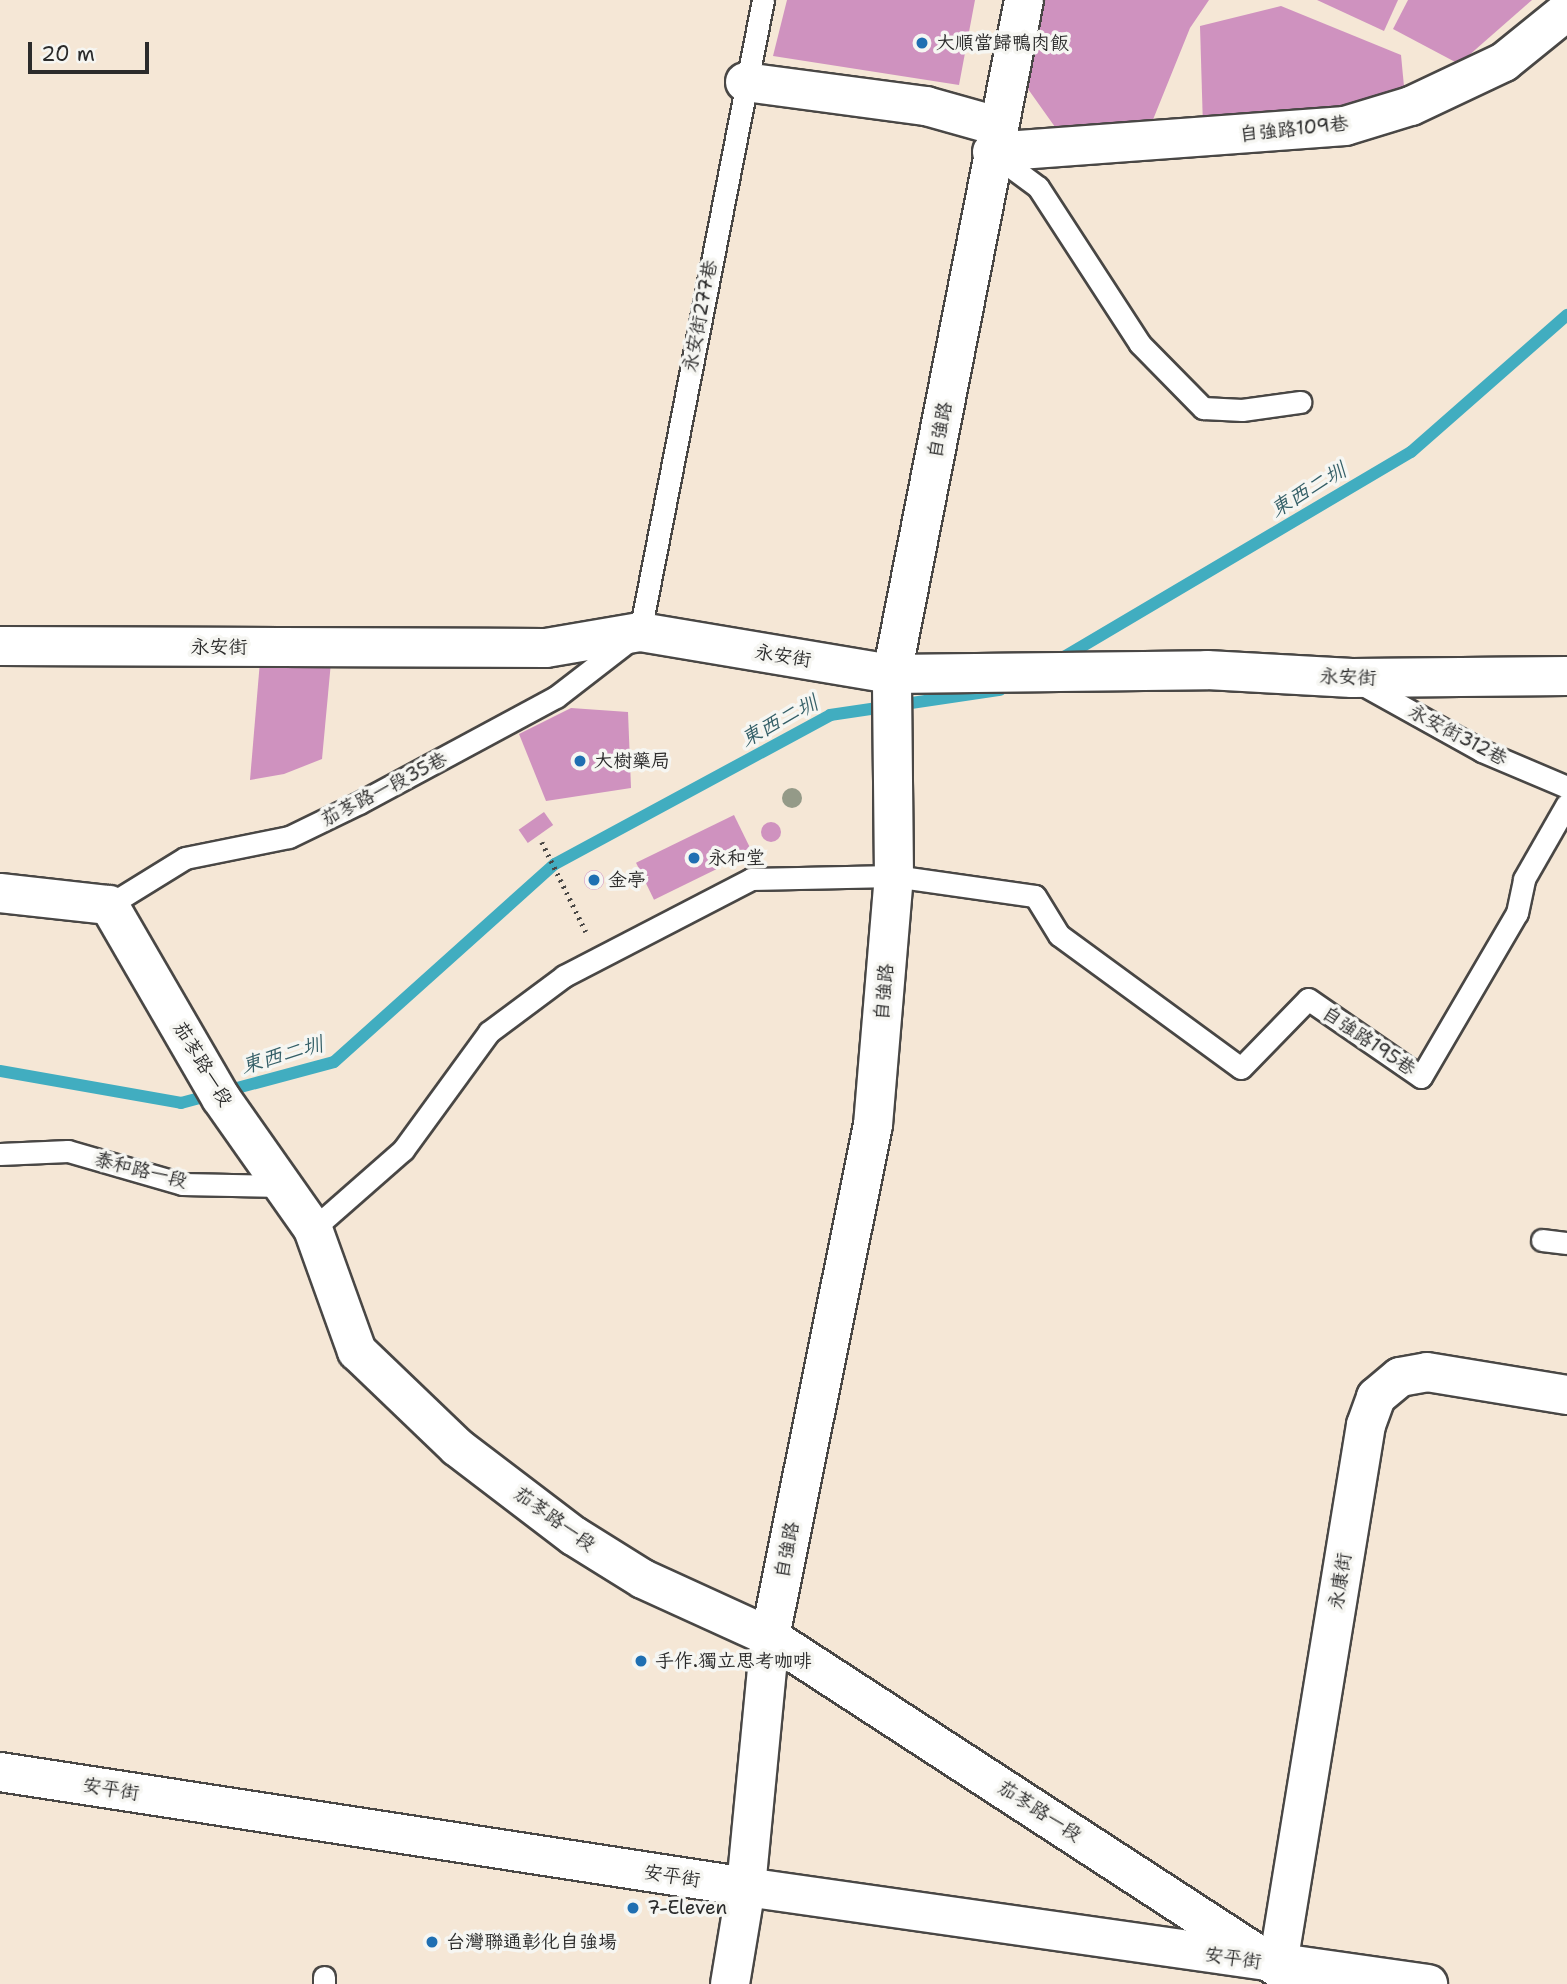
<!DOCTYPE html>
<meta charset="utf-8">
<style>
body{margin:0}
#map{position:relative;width:1567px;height:1984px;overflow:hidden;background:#f5e7d6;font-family:"Shantell Sans","LXGW WenKai TC",sans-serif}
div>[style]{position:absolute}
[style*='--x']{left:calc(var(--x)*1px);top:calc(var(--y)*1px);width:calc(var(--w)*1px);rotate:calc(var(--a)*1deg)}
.stream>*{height:12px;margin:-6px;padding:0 6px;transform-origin:6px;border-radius:6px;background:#41adc0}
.building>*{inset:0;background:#cf92bf;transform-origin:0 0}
.round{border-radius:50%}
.path>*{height:4.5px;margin-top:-2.25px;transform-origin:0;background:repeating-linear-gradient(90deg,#494745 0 2px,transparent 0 7px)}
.roads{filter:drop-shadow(2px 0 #494745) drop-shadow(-2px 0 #494745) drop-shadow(0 2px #494745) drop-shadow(0 -2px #494745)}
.lane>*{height:21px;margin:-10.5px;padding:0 10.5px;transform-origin:10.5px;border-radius:10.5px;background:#fff}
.street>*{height:38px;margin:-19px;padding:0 19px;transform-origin:19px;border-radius:19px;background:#fff}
.secondary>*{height:38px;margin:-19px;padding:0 19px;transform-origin:19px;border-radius:19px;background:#fff}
.trees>*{width:20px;height:20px;margin:-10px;border-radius:50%;background:#949a88}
.dots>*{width:19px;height:19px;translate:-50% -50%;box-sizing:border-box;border:4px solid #f6f6f2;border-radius:50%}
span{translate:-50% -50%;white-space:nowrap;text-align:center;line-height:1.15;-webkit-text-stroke:7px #f6f6f2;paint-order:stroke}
.poi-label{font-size:19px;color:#2b2b2b}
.left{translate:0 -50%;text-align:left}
.street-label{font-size:19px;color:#2b2b2b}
.water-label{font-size:21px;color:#345f67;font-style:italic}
.scale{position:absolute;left:28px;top:42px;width:121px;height:32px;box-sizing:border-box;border:4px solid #2b2b2b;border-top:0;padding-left:9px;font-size:21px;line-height:24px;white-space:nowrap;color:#2b2b2b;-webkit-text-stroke:5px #f6f6f2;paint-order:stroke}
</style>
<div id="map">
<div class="stream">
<div style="--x:1059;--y:660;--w:409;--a:-30.6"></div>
<div style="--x:1411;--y:452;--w:208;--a:-41.3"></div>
<div style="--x:0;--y:1071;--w:184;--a:10"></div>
<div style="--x:181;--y:1103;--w:158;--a:-15"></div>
<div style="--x:334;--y:1062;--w:297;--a:-41.9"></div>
<div style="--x:555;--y:864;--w:313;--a:-28.4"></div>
<div style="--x:830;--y:715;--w:172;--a:-8.4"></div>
</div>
<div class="building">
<div style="clip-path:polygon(787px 0,975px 0,959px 85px,773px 56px)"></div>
<div style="clip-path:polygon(1045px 0,1209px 0,1190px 28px,1148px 132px,1060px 134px,1028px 89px)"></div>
<div style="clip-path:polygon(1317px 0,1398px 0,1384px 31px)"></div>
<div style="clip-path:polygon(1408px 0,1532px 0,1459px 64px,1393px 29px)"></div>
<div style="clip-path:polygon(1281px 6px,1401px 55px,1405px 97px,1203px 127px,1200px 26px)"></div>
<div style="clip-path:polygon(260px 661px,331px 662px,322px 759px,284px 774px,250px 780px)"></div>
<div style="clip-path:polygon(571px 708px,628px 712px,631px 788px,546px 801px,519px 734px)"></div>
<div style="left:544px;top:812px;width:16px;height:31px;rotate:55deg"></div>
<div style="left:734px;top:815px;width:41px;height:109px;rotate:64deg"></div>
<div class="round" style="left:761px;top:822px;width:20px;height:20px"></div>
<div class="round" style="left:584px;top:870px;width:20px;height:20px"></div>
</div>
<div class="path">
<div style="--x:542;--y:842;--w:100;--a:63.9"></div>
</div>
<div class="roads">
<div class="lane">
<div style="--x:992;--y:153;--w:57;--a:36.5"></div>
<div style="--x:1038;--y:187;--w:187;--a:57"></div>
<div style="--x:1140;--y:344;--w:90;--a:45.5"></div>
<div style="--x:1203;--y:408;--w:39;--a:3"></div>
<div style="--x:1242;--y:410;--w:59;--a:-7.9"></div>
<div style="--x:1360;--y:683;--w:140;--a:29.1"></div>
<div style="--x:1482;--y:751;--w:92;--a:23"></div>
<div style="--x:109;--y:905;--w:89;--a:-31.7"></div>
<div style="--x:185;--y:858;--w:106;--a:-11.4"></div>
<div style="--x:289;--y:837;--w:78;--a:-25.9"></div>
<div style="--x:359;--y:803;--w:224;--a:-28.3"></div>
<div style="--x:556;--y:697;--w:106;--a:-37.7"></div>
<div style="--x:640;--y:632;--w:644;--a:-78.99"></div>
<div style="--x:0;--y:1154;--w:68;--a:-2.5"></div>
<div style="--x:68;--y:1151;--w:119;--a:16.1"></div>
<div style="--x:182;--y:1184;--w:100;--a:1.1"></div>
<div style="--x:313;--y:1229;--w:120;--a:-41.3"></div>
<div style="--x:403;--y:1150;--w:146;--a:-53.9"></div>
<div style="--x:489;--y:1032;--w:94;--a:-36.7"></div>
<div style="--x:564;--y:976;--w:211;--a:-27.4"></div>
<div style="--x:751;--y:879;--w:143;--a:-1.2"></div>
<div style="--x:894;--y:876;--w:142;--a:8.1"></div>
<div style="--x:1035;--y:896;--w:46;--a:58.4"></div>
<div style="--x:1059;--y:935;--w:225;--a:36.2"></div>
<div style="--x:1241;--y:1068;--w:96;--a:-45.8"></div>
<div style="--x:1308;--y:999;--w:137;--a:34.6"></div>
<div style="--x:1421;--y:1077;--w:190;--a:-59.7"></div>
<div style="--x:1517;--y:913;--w:35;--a:-78"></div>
<div style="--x:1524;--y:879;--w:86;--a:-60.2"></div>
<div style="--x:1542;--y:1240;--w:25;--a:7"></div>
<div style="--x:324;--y:1984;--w:7;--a:-90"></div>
</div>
<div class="street">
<div style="--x:745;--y:82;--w:183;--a:7.6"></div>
<div style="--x:926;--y:106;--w:74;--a:15.7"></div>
<div style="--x:992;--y:152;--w:354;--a:-4.2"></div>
<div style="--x:1345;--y:126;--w:69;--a:-16.9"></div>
<div style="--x:1411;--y:106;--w:103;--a:-25.3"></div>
<div style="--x:1504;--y:62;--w:81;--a:-39"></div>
<div style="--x:0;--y:893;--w:110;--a:6.3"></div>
<div style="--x:109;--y:905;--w:223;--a:59.9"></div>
<div style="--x:221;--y:1098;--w:160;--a:54.9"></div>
<div style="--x:313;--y:1229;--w:130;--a:70.2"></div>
<div style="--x:357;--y:1351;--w:139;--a:43.8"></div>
<div style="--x:457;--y:1447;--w:147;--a:37.3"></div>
<div style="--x:574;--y:1536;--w:81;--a:31.9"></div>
<div style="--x:643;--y:1579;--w:140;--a:24.5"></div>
<div style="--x:770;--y:1637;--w:636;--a:33.07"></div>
<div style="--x:0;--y:1772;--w:755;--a:8.76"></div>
<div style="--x:746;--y:1887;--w:689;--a:8.09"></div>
<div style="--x:1278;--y:1964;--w:546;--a:-80.73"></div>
<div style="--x:1366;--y:1425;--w:30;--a:-70"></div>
<div style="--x:1376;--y:1397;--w:31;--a:-40"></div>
<div style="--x:1400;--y:1377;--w:27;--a:-10"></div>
<div style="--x:1427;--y:1372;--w:142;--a:9.3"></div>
</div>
<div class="secondary">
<div style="--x:0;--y:646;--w:546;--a:0.21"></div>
<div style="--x:546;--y:648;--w:95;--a:-9.7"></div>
<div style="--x:640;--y:632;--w:255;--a:9.5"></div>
<div style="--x:892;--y:674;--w:315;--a:-0.7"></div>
<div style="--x:1207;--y:670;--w:145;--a:3.2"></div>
<div style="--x:1352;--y:678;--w:215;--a:-0.5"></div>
<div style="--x:730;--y:1984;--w:98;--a:-80.6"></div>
<div style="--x:746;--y:1887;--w:251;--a:-84.5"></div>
<div style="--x:770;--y:1637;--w:522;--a:-78.63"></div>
<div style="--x:873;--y:1125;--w:250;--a:-85.2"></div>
<div style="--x:894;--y:876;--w:202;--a:-90.6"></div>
<div style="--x:892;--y:674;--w:687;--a:-78.92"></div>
</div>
</div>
<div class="trees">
<div style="left:792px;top:798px"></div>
</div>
<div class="dots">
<div style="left:922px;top:43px;background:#1f6fb2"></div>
<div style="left:580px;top:761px;background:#1f6fb2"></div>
<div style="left:694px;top:858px;background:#1f6fb2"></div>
<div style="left:594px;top:880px;background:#1f6fb2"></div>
<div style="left:641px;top:1661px;background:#1f6fb2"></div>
<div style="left:633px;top:1908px;background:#1f6fb2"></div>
<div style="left:432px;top:1942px;background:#1f6fb2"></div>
</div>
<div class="poi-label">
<span class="left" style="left:936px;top:43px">大順當歸鴨肉飯</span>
<span class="left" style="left:594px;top:761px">大樹藥局</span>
<span class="left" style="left:708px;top:858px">永和堂</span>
<span class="left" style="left:608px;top:880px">金亭</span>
<span class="left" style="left:655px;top:1661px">手作.獨立思考咖啡</span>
<span class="left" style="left:647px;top:1908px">7-Eleven</span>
<span class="left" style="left:446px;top:1942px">台灣聯通彰化自強場</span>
</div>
<div class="street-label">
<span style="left:1294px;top:129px;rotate:-6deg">自強路109巷</span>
<span style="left:700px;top:316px;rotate:-79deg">永安街277巷</span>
<span style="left:940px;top:430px;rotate:-79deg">自強路</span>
<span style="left:219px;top:647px">永安街</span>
<span style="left:783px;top:656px;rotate:9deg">永安街</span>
<span style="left:1348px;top:677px;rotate:2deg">永安街</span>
<span style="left:1458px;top:735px;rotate:28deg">永安街312巷</span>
<span style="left:384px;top:789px;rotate:-27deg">茄苳路一段35巷</span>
<span style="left:884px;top:992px;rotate:-85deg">自強路</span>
<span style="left:1369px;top:1041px;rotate:34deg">自強路195巷</span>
<span style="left:203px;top:1064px;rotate:59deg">茄苳路一段</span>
<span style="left:141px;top:1170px;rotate:14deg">泰和路一段</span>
<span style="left:555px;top:1519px;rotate:36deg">茄苳路一段</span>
<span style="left:787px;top:1550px;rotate:-79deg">自強路</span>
<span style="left:1340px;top:1581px;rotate:-81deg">永康街</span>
<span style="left:111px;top:1789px;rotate:9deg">安平街</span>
<span style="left:1040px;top:1811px;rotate:33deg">茄苳路一段</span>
<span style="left:672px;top:1876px;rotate:9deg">安平街</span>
<span style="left:1233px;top:1958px;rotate:8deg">安平街</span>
</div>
<div class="water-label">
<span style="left:1308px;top:490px;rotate:-31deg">東西二圳</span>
<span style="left:779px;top:721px;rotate:-28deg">東西二圳</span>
<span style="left:282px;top:1055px;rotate:-16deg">東西二圳</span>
</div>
<div class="scale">20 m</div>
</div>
